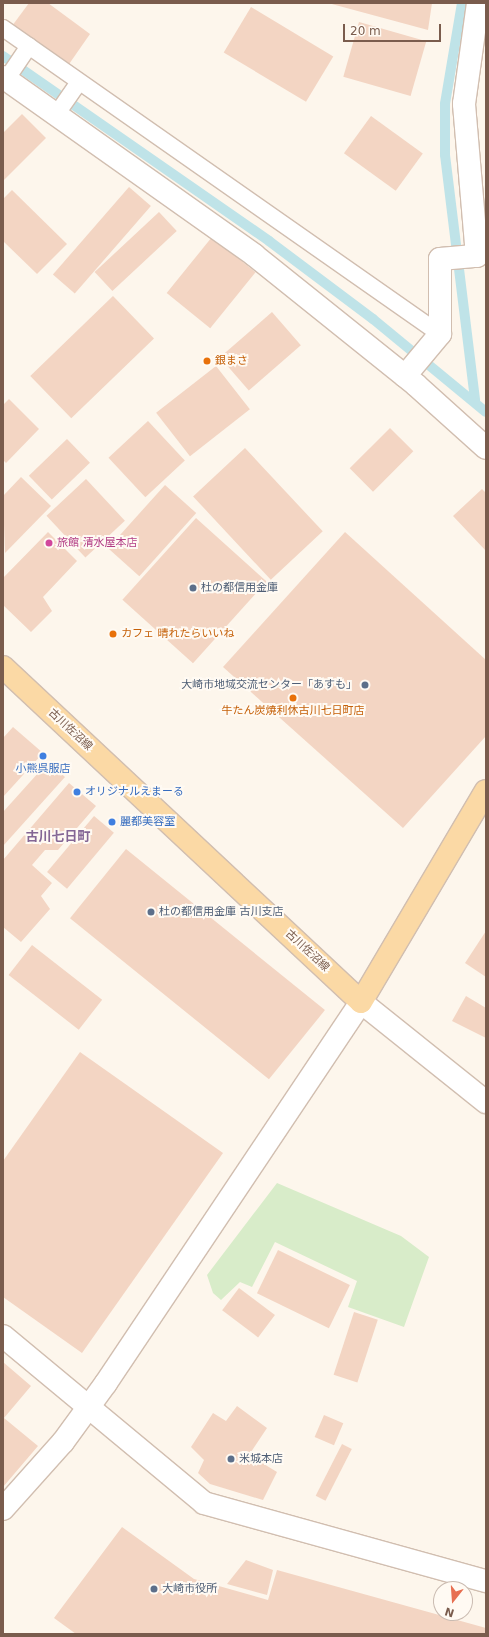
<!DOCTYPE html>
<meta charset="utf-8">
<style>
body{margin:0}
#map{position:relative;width:489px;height:1637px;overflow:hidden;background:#fdf6ec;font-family:"DejaVu Sans","Noto Sans JP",sans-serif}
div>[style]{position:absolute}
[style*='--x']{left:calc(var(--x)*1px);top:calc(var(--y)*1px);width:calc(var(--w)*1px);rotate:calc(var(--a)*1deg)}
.green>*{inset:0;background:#d8ecc9}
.stream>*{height:10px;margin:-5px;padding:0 5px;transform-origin:5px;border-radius:5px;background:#bfe3e8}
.building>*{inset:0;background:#f3d5c3;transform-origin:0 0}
.roads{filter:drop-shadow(1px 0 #d1beb0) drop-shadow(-1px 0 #d1beb0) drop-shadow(0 1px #d1beb0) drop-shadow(0 -1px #d1beb0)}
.lane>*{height:16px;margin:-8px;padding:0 8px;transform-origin:8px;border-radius:8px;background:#fff}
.street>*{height:22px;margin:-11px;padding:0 11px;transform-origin:11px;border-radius:11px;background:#fff}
.secondary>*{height:22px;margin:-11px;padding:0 11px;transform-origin:11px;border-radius:11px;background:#fff}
.primary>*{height:22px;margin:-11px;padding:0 11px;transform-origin:11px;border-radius:11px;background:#fbd9a5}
.dots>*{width:11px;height:11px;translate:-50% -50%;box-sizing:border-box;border:2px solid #fffaf3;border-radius:50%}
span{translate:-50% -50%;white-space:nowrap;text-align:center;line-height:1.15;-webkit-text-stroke:4px #fffaf3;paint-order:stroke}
.food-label{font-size:11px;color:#c56008}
.left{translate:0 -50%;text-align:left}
.hotel-label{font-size:11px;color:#b23c85}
.service-label{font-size:11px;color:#4e5e75}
.right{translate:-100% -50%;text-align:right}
.street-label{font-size:11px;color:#7a5c4d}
.shop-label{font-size:11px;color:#366cbe}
.quarter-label{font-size:13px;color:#846695;font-weight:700}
.frame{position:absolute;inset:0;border:4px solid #7a5c4d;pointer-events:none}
.north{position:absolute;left:433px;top:1581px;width:40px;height:40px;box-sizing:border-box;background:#fffaf3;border:1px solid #cabbb1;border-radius:50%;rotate:197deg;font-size:11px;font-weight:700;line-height:16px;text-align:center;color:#7a5c4d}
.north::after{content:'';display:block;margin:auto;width:14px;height:18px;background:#e76f51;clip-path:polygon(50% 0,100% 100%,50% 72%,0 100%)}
.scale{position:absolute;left:343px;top:24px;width:98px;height:18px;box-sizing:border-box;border:2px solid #7a5c4d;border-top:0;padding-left:5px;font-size:12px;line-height:14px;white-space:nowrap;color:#7a5c4d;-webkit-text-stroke:3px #fffaf3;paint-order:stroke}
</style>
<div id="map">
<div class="green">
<div style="clip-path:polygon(277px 1183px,401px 1236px,429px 1257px,404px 1327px,348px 1307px,357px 1281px,275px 1242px,252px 1287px,240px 1282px,221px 1300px,213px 1293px,207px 1275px)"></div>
</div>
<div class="stream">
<div style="--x:462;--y:3;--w:102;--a:99.6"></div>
<div style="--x:445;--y:104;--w:51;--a:90"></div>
<div style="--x:445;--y:155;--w:247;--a:83"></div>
<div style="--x:3;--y:56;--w:324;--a:34.8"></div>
<div style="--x:269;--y:241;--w:130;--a:36.9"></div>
<div style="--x:373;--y:319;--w:146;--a:39.5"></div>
</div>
<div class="building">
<div style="clip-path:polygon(29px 3px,48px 3px,90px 34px,67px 67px,12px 26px)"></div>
<div style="clip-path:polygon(328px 3px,432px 3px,428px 30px)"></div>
<div style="left:251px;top:7px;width:96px;height:53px;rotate:31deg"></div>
<div style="left:359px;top:22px;width:70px;height:57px;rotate:16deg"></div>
<div style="clip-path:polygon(22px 114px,46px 138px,3px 181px,3px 133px)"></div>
<div style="left:371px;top:116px;width:64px;height:46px;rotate:36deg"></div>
<div style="left:129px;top:187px;width:29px;height:116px;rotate:41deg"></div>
<div style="clip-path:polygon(12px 190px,67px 244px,37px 274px,3px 241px,3px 199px)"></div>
<div style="left:159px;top:212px;width:26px;height:88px;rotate:47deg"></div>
<div style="left:212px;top:237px;width:56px;height:72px;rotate:39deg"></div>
<div style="left:113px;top:296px;width:59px;height:115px;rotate:46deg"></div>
<div style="left:272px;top:312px;width:44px;height:69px;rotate:49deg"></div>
<div style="left:216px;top:366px;width:55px;height:76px;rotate:52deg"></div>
<div style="clip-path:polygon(9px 399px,39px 429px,6px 463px,3px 460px,3px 405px)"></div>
<div style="left:148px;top:421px;width:54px;height:54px;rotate:47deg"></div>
<div style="left:390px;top:428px;width:33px;height:57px;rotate:45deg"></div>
<div style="left:67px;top:439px;width:33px;height:53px;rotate:46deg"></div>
<div style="left:245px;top:448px;width:114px;height:71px;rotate:47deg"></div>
<div style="clip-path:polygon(21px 477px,51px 506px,5px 553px,3px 496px)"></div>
<div style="left:86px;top:479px;width:57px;height:54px;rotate:47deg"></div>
<div style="left:165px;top:485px;width:42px;height:85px;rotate:42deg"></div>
<div style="clip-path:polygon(482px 489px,486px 493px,486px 551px,453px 516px)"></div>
<div style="left:196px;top:518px;width:95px;height:110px;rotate:42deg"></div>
<div style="clip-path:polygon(48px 532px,77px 561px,43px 597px,52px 611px,31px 632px,3px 605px,3px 578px)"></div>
<div style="clip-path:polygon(345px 532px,486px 660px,486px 736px,403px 828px,223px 667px)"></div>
<div style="clip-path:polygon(13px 727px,43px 753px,3px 797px,3px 738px)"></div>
<div style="clip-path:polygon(48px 762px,65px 777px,3px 846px,3px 812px)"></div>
<div style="clip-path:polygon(69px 783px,96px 806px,58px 850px,45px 850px,32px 865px,52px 883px,41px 896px,50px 909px,21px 942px,3px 927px,3px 860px)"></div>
<div style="left:94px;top:816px;width:26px;height:73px;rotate:40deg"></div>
<div style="left:126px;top:849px;width:256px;height:89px;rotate:39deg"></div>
<div style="clip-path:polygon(486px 931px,486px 977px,465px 963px)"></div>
<div style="left:32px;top:945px;width:89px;height:38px;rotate:38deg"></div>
<div style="clip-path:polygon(466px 996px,486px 1008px,486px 1038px,452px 1021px)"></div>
<div style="clip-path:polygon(80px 1052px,223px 1153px,82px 1353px,3px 1297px,3px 1161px)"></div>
<div style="left:278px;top:1250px;width:80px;height:48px;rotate:26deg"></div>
<div style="left:239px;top:1288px;width:45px;height:28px;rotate:37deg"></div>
<div style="left:354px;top:1312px;width:25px;height:66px;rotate:18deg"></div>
<div style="clip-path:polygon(3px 1362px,31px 1386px,4px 1418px,38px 1446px,3px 1487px)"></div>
<div style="clip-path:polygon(237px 1406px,267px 1428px,249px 1455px,277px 1472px,263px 1500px,210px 1484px,198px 1473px,204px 1460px,191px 1447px,213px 1413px,226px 1421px)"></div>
<div style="left:324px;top:1415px;width:21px;height:24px;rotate:23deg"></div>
<div style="left:342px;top:1444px;width:11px;height:58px;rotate:27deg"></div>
<div style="clip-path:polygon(122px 1527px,194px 1579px,268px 1600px,277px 1570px,486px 1628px,486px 1634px,76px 1634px,54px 1618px)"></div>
<div style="clip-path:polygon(246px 1560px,273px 1570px,267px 1595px,227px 1584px)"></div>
</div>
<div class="roads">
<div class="lane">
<div style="--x:3;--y:28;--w:533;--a:35"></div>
<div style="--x:6;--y:80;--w:41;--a:-55.9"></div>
<div style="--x:56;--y:115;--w:40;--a:-55.1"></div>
</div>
<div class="street">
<div style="--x:3;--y:77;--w:308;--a:35.3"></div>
<div style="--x:254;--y:255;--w:208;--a:38.7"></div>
<div style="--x:416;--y:385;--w:94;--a:42"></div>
<div style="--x:405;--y:376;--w:55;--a:-50.2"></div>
<div style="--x:440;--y:334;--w:75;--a:-90"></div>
<div style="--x:440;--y:259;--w:37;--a:-5"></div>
<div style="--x:477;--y:256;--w:153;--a:-94.9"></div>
<div style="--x:464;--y:104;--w:102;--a:-82.1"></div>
<div style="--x:361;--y:1002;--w:160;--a:38.7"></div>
<div style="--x:3;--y:1336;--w:261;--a:39.7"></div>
<div style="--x:204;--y:1503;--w:293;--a:15.5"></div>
</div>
<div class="secondary">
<div style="--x:3;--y:1509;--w:90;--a:-48.2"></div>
<div style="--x:63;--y:1442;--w:73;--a:-53.9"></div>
<div style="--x:106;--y:1383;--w:458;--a:-56.2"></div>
</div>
<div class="primary">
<div style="--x:3;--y:667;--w:490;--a:43.1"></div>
<div style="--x:361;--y:1002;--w:245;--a:-59.4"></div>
</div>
</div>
<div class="dots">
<div style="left:207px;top:361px;background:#e8710a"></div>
<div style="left:49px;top:543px;background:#d1479c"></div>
<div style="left:193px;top:588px;background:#5c6f8a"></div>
<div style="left:113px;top:634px;background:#e8710a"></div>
<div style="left:365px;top:685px;background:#5c6f8a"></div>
<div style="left:293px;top:698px;background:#e8710a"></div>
<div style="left:43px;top:756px;background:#3f7fe0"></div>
<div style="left:77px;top:792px;background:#3f7fe0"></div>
<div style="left:112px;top:822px;background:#3f7fe0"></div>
<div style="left:151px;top:912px;background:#5c6f8a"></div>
<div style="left:231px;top:1459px;background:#5c6f8a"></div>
<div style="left:154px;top:1589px;background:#5c6f8a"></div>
</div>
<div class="food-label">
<span class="left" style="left:215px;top:361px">銀まさ</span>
<span class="left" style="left:121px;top:634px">カフェ 晴れたらいいね</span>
<span style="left:293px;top:711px">牛たん炭焼利休古川七日町店</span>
</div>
<div class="hotel-label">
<span class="left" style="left:57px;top:543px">旅館 清水屋本店</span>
</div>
<div class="service-label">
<span class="left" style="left:201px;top:588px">杜の都信用金庫</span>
<span class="right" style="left:357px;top:685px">大崎市地域交流センター「あすも」</span>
<span class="left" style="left:159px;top:912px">杜の都信用金庫 古川支店</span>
<span class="left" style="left:239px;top:1459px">米城本店</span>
<span class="left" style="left:162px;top:1589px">大崎市役所</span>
</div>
<div class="street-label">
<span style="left:70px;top:730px;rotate:43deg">古川佐沼線</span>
<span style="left:307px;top:951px;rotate:43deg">古川佐沼線</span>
</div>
<div class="shop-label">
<span style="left:43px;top:769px">小熊呉服店</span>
<span class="left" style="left:85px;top:792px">オリジナルえまーる</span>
<span class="left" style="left:120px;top:822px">麗都美容室</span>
</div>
<div class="quarter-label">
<span style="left:58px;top:837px">古川七日町</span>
</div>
<div class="frame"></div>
<div class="north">N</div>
<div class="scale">20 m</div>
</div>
